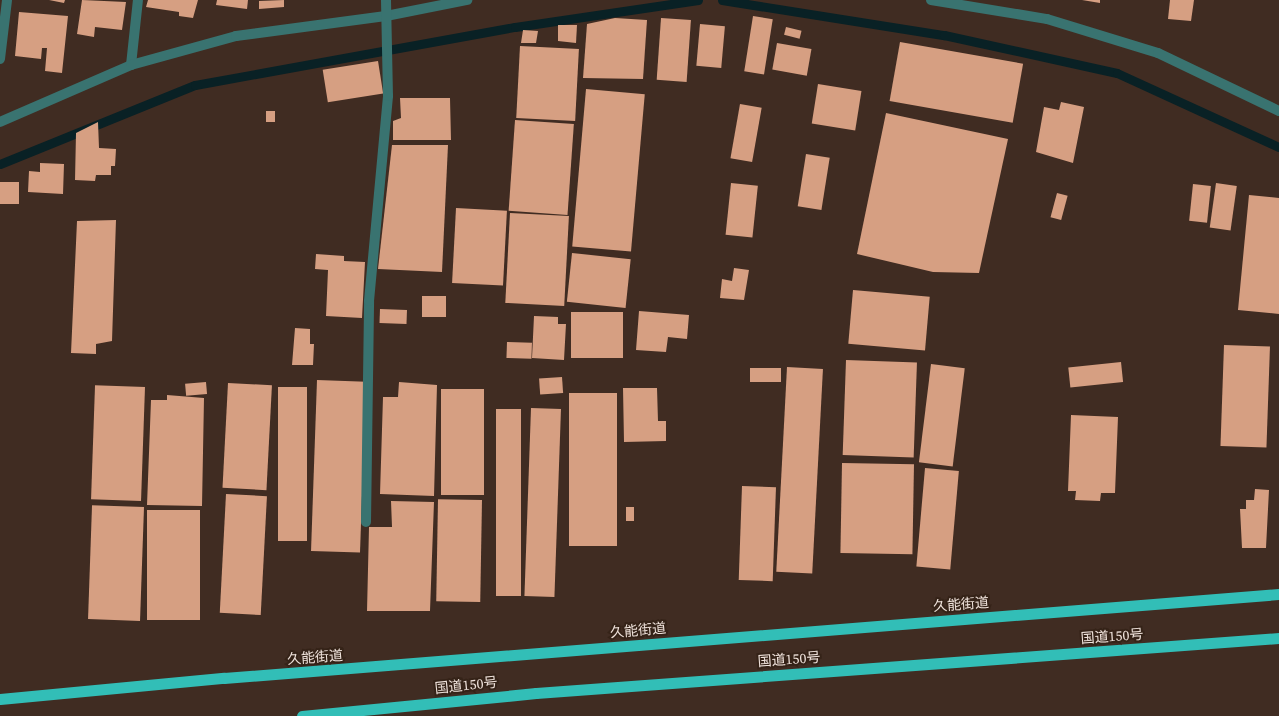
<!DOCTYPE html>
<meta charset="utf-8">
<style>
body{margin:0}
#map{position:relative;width:1279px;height:716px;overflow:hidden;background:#402c22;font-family:"Source Serif 4","Noto Sans JP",serif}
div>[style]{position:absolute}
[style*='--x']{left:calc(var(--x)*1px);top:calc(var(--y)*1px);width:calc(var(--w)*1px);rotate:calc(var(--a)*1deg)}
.stream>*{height:9px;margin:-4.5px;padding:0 4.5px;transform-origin:4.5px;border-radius:4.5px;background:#092125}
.building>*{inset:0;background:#d69f82;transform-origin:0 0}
.service>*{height:10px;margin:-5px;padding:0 5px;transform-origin:5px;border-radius:5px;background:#397370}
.minor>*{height:10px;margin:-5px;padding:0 5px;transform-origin:5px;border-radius:5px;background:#397370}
.trunk>*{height:11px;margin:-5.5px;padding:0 5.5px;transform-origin:5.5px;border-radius:5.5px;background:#32beb7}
span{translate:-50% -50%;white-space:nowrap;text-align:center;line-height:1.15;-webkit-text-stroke:4px #352318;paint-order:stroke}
.street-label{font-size:14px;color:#efe2db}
</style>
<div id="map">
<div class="stream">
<div style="--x:722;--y:0;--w:225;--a:9"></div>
<div style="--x:944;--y:35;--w:177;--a:12.4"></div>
<div style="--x:1117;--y:73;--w:178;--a:24.6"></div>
<div style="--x:0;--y:164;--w:210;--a:-22.1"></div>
<div style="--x:195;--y:85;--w:325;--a:-10.3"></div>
<div style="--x:515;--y:27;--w:185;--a:-8.4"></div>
</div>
<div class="building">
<div style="clip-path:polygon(49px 0,65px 0,64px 3px)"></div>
<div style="clip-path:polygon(82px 0,126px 2px,122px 30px,95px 27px,94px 37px,77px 34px)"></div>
<div style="clip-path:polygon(148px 0,198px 0,193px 18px,179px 16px,179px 12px,146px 7px)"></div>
<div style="clip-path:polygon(217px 0,248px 0,247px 9px,216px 5px)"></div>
<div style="clip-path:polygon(284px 0,284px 7px,259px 9px,259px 1px)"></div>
<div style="clip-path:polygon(1082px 0,1100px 0,1100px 3px)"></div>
<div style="clip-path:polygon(1170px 0,1194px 0,1191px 21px,1168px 19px)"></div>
<div style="clip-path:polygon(19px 12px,68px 16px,62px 73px,45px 71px,47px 48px,42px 48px,41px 59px,15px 56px)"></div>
<div style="left:753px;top:16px;width:20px;height:56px;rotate:9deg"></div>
<div style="clip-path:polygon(615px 18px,647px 20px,643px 79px,583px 78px,587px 24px)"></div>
<div style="left:661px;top:18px;width:30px;height:62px;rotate:4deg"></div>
<div style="left:700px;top:24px;width:25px;height:42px;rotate:5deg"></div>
<div style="clip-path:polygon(558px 25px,577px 25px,576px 43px,558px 41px)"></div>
<div style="left:786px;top:27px;width:16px;height:8px;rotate:14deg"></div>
<div style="clip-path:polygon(523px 30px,538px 31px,536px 43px,521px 43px)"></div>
<div style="left:900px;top:42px;width:125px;height:60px;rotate:10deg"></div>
<div style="left:777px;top:43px;width:35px;height:27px;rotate:10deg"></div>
<div style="left:520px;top:46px;width:59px;height:72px;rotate:3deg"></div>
<div style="left:378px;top:61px;width:33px;height:56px;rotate:81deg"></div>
<div style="left:818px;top:84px;width:44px;height:40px;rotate:9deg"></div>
<div style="left:586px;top:89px;width:59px;height:158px;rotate:5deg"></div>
<div style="clip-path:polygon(400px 98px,450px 98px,451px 140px,393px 140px,393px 121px,401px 118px)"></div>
<div style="clip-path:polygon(1061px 102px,1084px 107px,1073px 163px,1036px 152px,1044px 107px,1059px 110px)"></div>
<div style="left:740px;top:104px;width:22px;height:55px;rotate:10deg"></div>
<div style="left:266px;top:111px;width:9px;height:11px"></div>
<div style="clip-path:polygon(886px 113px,1008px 139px,979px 273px,933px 272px,857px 254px)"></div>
<div style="left:515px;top:120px;width:59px;height:91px;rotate:4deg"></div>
<div style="clip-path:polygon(98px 122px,99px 148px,116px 149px,115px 166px,111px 166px,111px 175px,96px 175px,95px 181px,75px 180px,76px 133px)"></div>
<div style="clip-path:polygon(392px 145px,448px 145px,442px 272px,378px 269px)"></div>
<div style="left:806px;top:154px;width:24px;height:53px;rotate:9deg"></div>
<div style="clip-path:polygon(40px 163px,64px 164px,63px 194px,28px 192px,29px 171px,40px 172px)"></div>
<div style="left:19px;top:182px;width:22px;height:19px;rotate:90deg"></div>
<div style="left:731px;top:183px;width:27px;height:52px;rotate:6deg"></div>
<div style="left:1216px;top:183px;width:21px;height:45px;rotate:8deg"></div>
<div style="left:1193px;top:184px;width:18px;height:37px;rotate:6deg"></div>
<div style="left:1057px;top:193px;width:11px;height:25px;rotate:15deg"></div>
<div style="clip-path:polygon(1249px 195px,1279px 198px,1279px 314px,1238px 310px)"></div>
<div style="left:456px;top:208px;width:51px;height:75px;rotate:3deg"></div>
<div style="left:510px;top:213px;width:59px;height:90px;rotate:3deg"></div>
<div style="clip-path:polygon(116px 220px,112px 341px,96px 344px,96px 354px,71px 353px,77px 221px)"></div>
<div style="left:572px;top:253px;width:59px;height:49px;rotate:6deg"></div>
<div style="clip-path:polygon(316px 254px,344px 256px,344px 261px,365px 262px,362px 318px,326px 316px,328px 270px,315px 269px)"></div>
<div style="clip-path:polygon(734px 268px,749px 270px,744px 300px,720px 298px,722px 279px,732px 281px)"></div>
<div style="left:853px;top:290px;width:77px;height:54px;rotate:5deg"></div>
<div style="left:446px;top:296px;width:21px;height:24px;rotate:90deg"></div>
<div style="left:380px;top:309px;width:27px;height:14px;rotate:2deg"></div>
<div style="clip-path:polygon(639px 311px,689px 315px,687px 339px,668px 337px,666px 352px,636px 350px)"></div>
<div style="left:571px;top:312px;width:52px;height:46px"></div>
<div style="clip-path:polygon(534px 316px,558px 317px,558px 324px,566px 324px,564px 360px,532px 358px)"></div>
<div style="clip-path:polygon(295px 328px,310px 329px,310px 344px,314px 344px,313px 365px,292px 365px)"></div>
<div style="left:507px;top:342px;width:25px;height:16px;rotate:2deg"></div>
<div style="left:1224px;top:345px;width:46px;height:101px;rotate:2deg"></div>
<div style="left:846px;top:360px;width:71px;height:95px;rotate:2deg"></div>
<div style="left:1121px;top:362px;width:20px;height:53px;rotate:84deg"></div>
<div style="left:931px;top:364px;width:34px;height:99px;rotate:7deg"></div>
<div style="left:787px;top:367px;width:36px;height:205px;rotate:3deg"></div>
<div style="left:750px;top:368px;width:31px;height:14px"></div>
<div style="left:562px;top:377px;width:16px;height:23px;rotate:86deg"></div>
<div style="left:317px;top:380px;width:49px;height:171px;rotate:2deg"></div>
<div style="left:206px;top:382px;width:12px;height:21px;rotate:85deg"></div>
<div style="clip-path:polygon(399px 382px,437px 385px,434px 496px,380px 494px,383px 397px,398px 397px)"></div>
<div style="left:228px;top:383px;width:44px;height:105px;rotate:3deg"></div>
<div style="left:145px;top:387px;width:114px;height:50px;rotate:92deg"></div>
<div style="left:278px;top:387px;width:29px;height:154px"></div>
<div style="clip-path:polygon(623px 388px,657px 388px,658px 421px,666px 421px,666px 441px,624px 442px)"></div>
<div style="left:441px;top:389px;width:43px;height:106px"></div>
<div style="left:569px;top:393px;width:48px;height:153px"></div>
<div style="clip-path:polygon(167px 395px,204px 398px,202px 506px,147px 505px,151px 400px,167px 400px)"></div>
<div style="left:531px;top:408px;width:30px;height:188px;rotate:2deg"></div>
<div style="left:521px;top:409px;width:187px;height:25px;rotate:90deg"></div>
<div style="clip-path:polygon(1071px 415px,1118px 417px,1115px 493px,1101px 493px,1100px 501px,1075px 500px,1076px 491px,1068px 491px)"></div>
<div style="left:842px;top:463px;width:72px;height:90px;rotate:1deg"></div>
<div style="left:925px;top:468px;width:34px;height:99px;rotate:5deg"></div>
<div style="left:742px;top:486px;width:34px;height:94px;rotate:2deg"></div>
<div style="clip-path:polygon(1255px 489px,1269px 490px,1266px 548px,1242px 548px,1240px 509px,1246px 509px,1246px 500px,1254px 500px)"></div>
<div style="left:226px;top:494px;width:41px;height:119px;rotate:3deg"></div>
<div style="left:482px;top:500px;width:102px;height:44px;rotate:91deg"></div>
<div style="clip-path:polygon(391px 501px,434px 502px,430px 611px,367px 611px,369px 527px,392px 527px)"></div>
<div style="left:144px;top:507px;width:114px;height:52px;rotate:92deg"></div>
<div style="left:626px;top:507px;width:8px;height:14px"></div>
<div style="left:147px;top:510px;width:53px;height:110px"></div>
</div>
<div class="service">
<div style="--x:0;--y:59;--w:59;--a:-83.2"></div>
<div style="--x:131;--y:65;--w:65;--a:-83.9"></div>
</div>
<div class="minor">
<div style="--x:931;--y:0;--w:118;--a:9.3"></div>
<div style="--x:1047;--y:19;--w:116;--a:17"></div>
<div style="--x:1158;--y:53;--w:134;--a:25.6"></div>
<div style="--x:0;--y:122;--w:143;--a:-23.5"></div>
<div style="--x:131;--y:65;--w:109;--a:-15.4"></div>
<div style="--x:236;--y:36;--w:151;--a:-7.6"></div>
<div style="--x:386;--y:16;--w:83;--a:-11.2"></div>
<div style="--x:366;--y:522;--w:221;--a:-89.2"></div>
<div style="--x:369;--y:301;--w:206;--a:-84.7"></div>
<div style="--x:388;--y:96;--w:96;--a:-91.2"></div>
</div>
<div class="trunk">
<div style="--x:0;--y:699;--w:225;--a:-5.4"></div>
<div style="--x:224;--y:678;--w:1058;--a:-4.55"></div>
<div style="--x:302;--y:716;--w:235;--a:-5.6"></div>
<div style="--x:536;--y:693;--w:745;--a:-4.23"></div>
</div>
<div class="street-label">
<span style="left:961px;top:604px;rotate:-4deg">久能街道</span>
<span style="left:638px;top:630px;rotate:-5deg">久能街道</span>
<span style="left:1112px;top:636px;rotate:-4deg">国道150号</span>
<span style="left:315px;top:657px;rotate:-4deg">久能街道</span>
<span style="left:789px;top:659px;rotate:-4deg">国道150号</span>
<span style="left:466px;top:685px;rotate:-6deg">国道150号</span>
</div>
</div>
